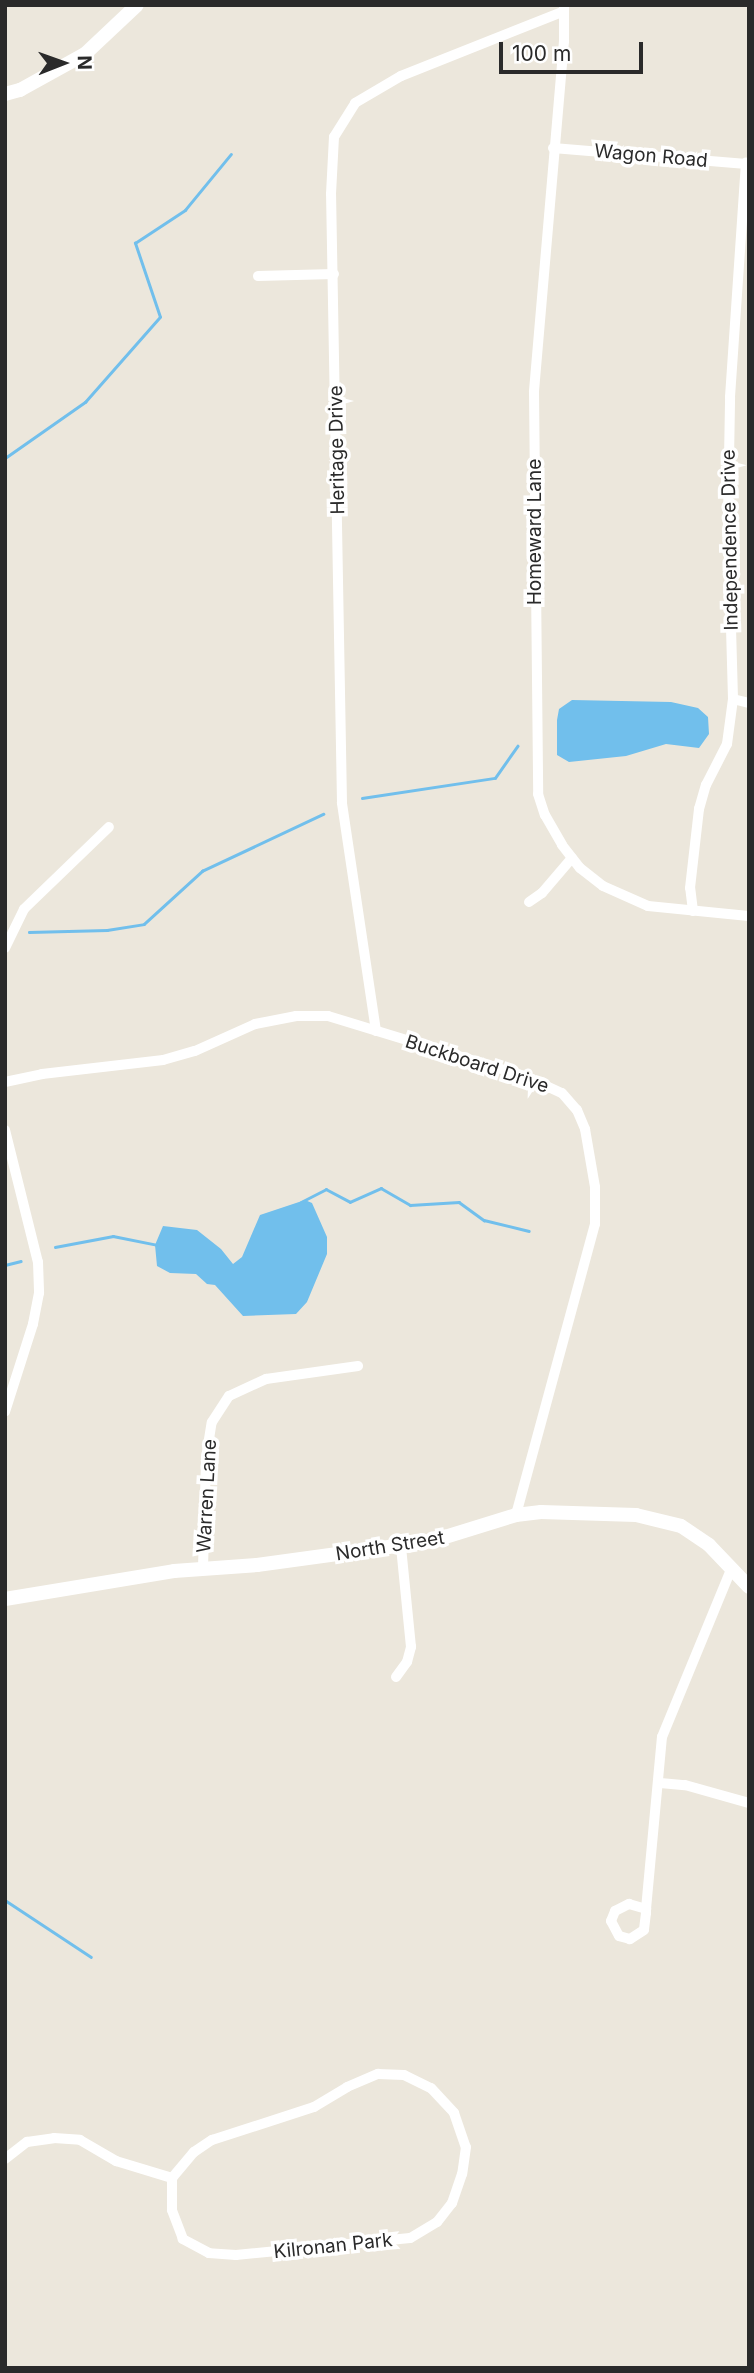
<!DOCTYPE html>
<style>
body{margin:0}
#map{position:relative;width:754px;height:2373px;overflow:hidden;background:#ece7dc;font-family:Inter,sans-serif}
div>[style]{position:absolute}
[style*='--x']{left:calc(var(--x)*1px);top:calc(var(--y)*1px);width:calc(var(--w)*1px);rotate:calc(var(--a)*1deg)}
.water>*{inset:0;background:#71bfec}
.stream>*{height:2.5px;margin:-1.25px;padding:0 1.25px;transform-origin:1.25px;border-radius:1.25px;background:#71bfec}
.street>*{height:10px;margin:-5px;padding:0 5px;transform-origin:5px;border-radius:5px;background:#fff}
.secondary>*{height:14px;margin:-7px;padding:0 7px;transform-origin:7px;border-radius:7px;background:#fff}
span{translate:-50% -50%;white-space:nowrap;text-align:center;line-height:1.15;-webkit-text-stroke:7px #fff;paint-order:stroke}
.street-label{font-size:19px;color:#2a2a2a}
.frame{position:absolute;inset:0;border:7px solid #2a2a2a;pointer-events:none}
.north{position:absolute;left:28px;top:28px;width:70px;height:70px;-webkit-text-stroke:5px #fff;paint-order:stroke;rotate:89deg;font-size:19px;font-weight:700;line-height:28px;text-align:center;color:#2a2a2a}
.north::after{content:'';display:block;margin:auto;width:24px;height:32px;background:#2a2a2a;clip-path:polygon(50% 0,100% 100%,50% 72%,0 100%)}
.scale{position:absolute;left:499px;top:42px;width:144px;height:32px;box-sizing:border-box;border:4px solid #2a2a2a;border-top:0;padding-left:9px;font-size:21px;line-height:24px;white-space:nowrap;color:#2a2a2a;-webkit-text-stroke:5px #fff;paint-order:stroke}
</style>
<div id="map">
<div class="water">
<div style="clip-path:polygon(572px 700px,671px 702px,698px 708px,708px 717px,709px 734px,699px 748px,666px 744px,626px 756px,569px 762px,557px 755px,557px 720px,559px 709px)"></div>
<div style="clip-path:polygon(305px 1200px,312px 1203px,327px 1237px,327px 1254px,307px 1302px,296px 1314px,243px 1316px,215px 1285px,207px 1284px,196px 1274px,170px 1273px,157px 1266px,155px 1245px,163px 1226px,197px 1230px,221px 1249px,233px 1264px,242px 1257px,260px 1215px)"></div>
</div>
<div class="stream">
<div style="--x:5;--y:458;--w:98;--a:-35"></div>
<div style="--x:85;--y:402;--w:113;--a:-48.6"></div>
<div style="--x:160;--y:317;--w:78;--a:-108.7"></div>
<div style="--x:135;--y:243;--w:60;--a:-33.4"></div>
<div style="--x:185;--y:210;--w:72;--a:-50.6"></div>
<div style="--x:362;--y:798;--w:134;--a:-8.6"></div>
<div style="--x:495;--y:778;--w:39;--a:-55"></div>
<div style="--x:29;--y:932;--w:78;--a:-1.5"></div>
<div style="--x:107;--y:930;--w:37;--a:-9"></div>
<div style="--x:144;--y:924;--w:79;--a:-42.4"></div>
<div style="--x:202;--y:871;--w:134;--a:-25.2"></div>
<div style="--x:301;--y:1202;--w:28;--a:-27"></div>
<div style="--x:326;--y:1189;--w:27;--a:28"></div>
<div style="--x:350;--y:1202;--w:34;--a:-24"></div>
<div style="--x:381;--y:1188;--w:34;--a:30"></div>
<div style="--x:410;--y:1205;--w:49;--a:-3.5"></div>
<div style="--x:459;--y:1202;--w:31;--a:36"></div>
<div style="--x:484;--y:1220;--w:46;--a:13.7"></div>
<div style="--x:55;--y:1247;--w:59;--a:-10.7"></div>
<div style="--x:113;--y:1236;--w:46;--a:11.3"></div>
<div style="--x:5;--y:1265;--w:16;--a:-14"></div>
<div style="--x:5;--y:1900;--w:103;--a:33.5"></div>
</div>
<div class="street">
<div style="--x:564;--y:6;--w:35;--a:90"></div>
<div style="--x:564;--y:41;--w:352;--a:94.9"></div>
<div style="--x:534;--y:392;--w:402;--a:89.4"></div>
<div style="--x:538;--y:794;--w:22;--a:72"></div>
<div style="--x:545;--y:815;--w:34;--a:60"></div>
<div style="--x:562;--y:845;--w:29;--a:52"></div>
<div style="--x:580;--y:868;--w:29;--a:38"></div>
<div style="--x:603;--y:886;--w:49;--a:24"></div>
<div style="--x:648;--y:906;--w:101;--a:5.7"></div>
<div style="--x:553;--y:148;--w:197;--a:4.7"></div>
<div style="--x:258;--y:276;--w:76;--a:-1.5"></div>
<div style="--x:733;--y:699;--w:16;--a:14"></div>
<div style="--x:529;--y:902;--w:16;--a:-35"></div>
<div style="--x:542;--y:893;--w:46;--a:-49.4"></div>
<div style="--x:693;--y:911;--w:23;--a:-97"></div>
<div style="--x:690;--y:888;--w:80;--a:-83.5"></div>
<div style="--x:699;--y:809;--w:25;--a:-74"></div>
<div style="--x:706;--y:785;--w:46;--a:-62.9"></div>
<div style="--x:727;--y:744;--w:45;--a:-82.4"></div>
<div style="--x:733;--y:699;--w:182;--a:-91.6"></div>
<div style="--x:728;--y:517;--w:120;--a:-89"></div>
<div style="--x:730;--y:397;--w:235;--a:-86.1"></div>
<div style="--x:5;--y:948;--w:43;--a:-64"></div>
<div style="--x:24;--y:909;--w:118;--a:-44"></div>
<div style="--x:376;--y:1031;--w:231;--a:-98.5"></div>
<div style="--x:342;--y:803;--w:609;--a:-91.03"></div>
<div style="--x:331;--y:194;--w:57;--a:-87"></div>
<div style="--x:334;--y:137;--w:40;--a:-58"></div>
<div style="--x:355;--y:103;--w:53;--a:-30.4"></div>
<div style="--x:401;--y:76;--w:175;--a:-21.7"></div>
<div style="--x:5;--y:1082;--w:38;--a:-12"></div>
<div style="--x:42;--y:1074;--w:122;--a:-6.6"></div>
<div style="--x:163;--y:1060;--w:33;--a:-16"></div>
<div style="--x:195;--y:1051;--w:66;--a:-24.2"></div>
<div style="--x:255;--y:1024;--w:42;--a:-11"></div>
<div style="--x:296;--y:1016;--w:32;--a:0"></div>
<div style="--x:328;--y:1016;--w:208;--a:17"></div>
<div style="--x:527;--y:1077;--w:38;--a:25"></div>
<div style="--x:562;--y:1093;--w:23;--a:49"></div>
<div style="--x:577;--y:1110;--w:21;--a:67"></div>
<div style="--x:585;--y:1129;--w:59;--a:80.2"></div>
<div style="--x:595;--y:1187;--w:37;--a:90"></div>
<div style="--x:595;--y:1224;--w:302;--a:105.2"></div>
<div style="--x:5;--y:1130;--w:136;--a:76"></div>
<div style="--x:38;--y:1262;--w:31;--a:88"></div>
<div style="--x:39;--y:1293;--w:32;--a:101"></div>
<div style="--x:33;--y:1324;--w:92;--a:107.7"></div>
<div style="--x:203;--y:1568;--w:110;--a:-88.4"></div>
<div style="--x:206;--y:1458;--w:36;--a:-81"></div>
<div style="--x:212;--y:1422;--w:31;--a:-57"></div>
<div style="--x:229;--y:1396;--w:41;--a:-24.7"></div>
<div style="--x:266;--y:1379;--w:93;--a:-8"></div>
<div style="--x:396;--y:1677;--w:19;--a:-54"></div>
<div style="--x:407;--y:1662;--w:16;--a:-75"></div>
<div style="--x:411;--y:1647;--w:101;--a:-95.7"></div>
<div style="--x:660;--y:1783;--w:25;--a:5"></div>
<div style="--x:685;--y:1785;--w:66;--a:15.7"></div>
<div style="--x:629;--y:1904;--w:18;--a:16"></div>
<div style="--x:646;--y:1909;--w:4;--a:90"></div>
<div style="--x:646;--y:1913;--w:17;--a:97"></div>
<div style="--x:644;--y:1930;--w:17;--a:147"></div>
<div style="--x:630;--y:1939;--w:11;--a:-165"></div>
<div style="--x:619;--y:1936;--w:17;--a:-118"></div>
<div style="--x:611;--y:1921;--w:11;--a:-68"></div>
<div style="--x:615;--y:1911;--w:16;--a:-27"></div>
<div style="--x:646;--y:1909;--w:173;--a:-84.7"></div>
<div style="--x:662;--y:1737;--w:181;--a:-67.6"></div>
<div style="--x:378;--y:2074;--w:26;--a:2"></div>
<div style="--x:404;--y:2075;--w:30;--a:26"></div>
<div style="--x:431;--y:2088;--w:34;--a:47"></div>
<div style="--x:454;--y:2113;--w:36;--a:71"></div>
<div style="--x:466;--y:2147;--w:27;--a:98"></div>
<div style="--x:462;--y:2174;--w:31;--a:109"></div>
<div style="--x:452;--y:2203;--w:24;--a:128"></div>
<div style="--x:437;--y:2222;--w:31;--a:149"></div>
<div style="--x:410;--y:2238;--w:175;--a:174.4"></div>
<div style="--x:236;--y:2255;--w:27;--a:-176"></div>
<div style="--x:209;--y:2253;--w:30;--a:-152"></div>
<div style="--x:183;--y:2239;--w:31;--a:-111"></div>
<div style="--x:172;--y:2210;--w:32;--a:-90"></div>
<div style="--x:172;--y:2178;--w:34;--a:-50"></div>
<div style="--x:194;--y:2152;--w:22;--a:-34"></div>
<div style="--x:212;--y:2140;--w:107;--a:-17.9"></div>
<div style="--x:314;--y:2107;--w:39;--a:-31"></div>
<div style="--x:347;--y:2087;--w:34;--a:-23"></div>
<div style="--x:5;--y:2159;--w:28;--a:-38"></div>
<div style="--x:27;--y:2142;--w:27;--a:-8"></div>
<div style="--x:54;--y:2138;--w:26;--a:4"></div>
<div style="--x:80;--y:2140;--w:42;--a:30.3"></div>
<div style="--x:116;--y:2161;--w:59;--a:16.9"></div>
</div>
<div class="secondary">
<div style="--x:5;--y:94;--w:16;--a:-15"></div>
<div style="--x:20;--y:90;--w:74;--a:-29"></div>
<div style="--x:85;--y:54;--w:71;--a:-43.3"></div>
<div style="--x:5;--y:1599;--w:171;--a:-9.4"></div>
<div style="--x:174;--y:1571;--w:83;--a:-4.1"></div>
<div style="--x:257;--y:1565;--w:177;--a:-7.8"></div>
<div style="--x:432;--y:1541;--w:88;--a:-17.2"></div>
<div style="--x:516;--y:1515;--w:25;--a:-7"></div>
<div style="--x:541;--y:1512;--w:95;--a:1.8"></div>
<div style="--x:636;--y:1515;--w:46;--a:13.7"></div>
<div style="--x:681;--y:1526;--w:34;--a:34"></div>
<div style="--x:709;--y:1545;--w:58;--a:46.4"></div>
</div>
<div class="street-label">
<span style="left:651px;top:156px;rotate:5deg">Wagon Road</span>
<span style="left:337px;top:450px;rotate:-91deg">Heritage Drive</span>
<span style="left:535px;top:532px;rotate:-90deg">Homeward Lane</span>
<span style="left:730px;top:540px;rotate:-91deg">Independence Drive</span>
<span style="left:477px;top:1064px;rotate:18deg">Buckboard Drive</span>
<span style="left:207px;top:1496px;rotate:-87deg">Warren Lane</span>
<span style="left:390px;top:1546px;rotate:-9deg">North Street</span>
<span style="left:333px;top:2246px;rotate:-6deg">Kilronan Park</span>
</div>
<div class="frame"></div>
<div class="north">N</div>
<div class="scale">100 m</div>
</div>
